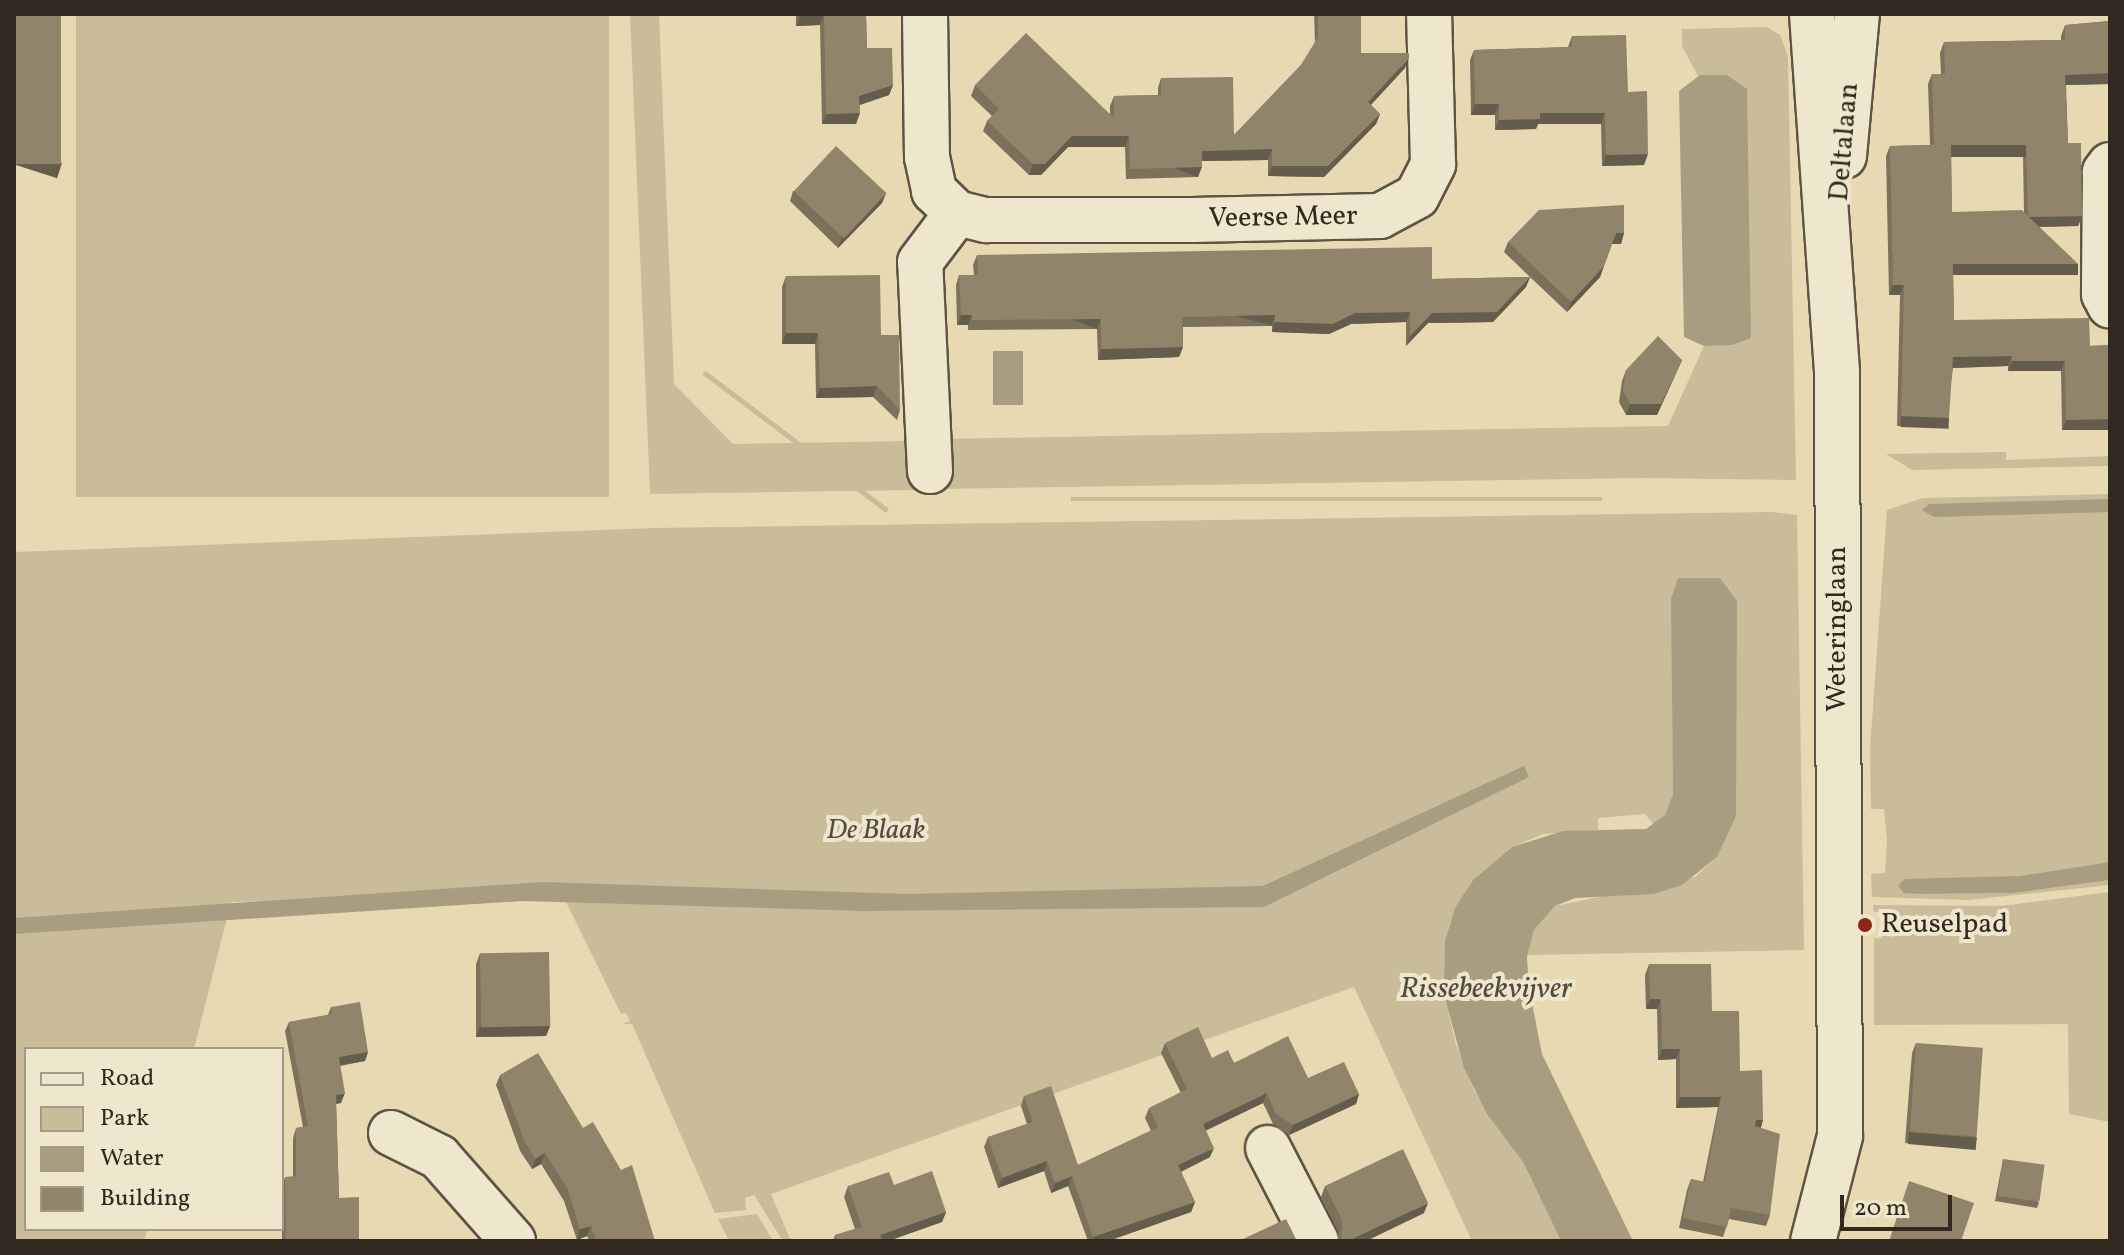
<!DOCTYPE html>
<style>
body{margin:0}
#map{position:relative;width:2124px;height:1255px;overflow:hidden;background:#e7dab2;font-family:Vollkorn,serif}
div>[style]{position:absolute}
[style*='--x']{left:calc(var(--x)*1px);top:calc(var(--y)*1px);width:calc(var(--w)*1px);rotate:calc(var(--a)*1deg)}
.green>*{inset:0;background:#c8bc99;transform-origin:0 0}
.water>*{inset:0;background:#a99d80;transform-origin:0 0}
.roads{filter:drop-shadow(2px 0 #5e5444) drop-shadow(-2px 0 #5e5444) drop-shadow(0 2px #5e5444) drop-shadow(0 -2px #5e5444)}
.minor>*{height:44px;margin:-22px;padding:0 22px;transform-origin:22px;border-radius:22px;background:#efe7cd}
.wall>*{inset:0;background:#7c725c}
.shaded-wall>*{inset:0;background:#655d4b;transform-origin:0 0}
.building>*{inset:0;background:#90856b;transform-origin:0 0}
.dots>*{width:22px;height:22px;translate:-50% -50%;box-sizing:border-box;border:4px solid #efe7cd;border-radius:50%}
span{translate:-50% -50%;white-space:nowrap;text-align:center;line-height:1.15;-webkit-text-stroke:8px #efe7cd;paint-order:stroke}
.street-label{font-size:28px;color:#31281f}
.park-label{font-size:28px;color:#574d3e;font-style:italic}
.poi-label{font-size:28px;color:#31281f}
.left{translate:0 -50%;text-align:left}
.water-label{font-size:30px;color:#554b3c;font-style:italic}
.frame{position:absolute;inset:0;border:16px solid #31281f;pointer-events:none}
.legend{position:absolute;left:24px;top:1047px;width:260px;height:184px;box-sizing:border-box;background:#efe7cd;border:2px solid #a39b87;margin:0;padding:10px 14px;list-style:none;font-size:24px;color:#31281f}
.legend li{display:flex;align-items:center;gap:16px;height:40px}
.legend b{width:40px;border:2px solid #a39b87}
.scale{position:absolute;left:1840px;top:1195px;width:112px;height:36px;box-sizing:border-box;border:4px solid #31281f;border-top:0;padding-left:10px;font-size:24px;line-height:28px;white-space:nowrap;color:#31281f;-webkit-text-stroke:6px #efe7cd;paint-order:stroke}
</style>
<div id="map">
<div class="green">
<div style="left:76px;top:14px;width:533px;height:483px"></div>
<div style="clip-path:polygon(630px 14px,659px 14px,674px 384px,733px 444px,909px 441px,915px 490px,650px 494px)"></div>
<div style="clip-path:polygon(1767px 27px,1780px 35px,1788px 56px,1796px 480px,1642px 478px,938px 489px,940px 439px,1668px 426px,1704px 346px,1730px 344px,1723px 76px,1698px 76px,1682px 46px,1682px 29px)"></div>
<div style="clip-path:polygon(2006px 452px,2006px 460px,2110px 456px,2110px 466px,1912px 470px,1886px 454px)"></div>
<div style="clip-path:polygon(2110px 494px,2110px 871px,1923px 894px,2014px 893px,2110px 880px,2110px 885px,1969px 900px,1872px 897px,1871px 874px,1885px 873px,1887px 840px,1884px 809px,1871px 809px,1870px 749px,1887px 510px,1923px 498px)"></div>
<div style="left:1602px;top:497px;width:4px;height:531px;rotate:90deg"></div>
<div style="left:889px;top:509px;width:5px;height:230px;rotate:127deg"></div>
<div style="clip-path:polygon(1771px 512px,1797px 515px,1804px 950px,1527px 955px,1534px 930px,1555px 906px,1695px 877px,1717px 857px,1672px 596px,1673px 794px,1665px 815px,1654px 825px,1645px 814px,1598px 818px,1598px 830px,1543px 834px,1512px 847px,1473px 880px,1449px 925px,1444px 995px,1456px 1045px,1475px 1092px,1523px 1162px,1561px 1241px,1472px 1241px,1354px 987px,771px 1194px,791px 1241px,783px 1241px,754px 1195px,745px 1198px,746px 1210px,715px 1213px,632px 1024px,623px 1024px,630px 1021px,626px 1013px,621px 1014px,566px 902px,574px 902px,570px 893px,231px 902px,194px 1049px,26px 1049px,26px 1229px,148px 1229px,144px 1241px,14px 1241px,14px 552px,654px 528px)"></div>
<div style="clip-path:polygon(2110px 892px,2110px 1122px,2069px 1114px,2068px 1024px,1874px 1025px,1874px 938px,1882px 938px,1882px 912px,1874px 912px,1873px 905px,2001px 906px)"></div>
<div style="clip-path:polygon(757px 1214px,773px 1241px,729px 1241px,718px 1219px)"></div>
</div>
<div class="water">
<div style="clip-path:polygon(1700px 75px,1727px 75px,1747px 89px,1751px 338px,1732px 345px,1704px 346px,1684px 337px,1679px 91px)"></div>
<div style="left:993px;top:351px;width:30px;height:54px"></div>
<div style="clip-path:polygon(2110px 499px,2110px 512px,1934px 517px,1922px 510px,1929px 504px)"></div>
<div style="clip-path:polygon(1678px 578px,1720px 578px,1737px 601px,1736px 816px,1717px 857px,1682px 885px,1654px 894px,1575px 898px,1555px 906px,1534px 930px,1527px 957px,1529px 988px,1542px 1054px,1633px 1241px,1561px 1241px,1523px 1162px,1487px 1114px,1464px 1068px,1444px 995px,1445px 941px,1455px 908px,1473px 880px,1512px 847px,1563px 831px,1646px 829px,1665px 815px,1673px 794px,1671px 599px)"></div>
<div style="clip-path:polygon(1524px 766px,1529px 777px,1264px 907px,863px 911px,523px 901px,14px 934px,14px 918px,543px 882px,908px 894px,1263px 886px)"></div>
<div style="clip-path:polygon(2110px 862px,2110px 880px,2014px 893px,1923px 894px,1904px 893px,1898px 886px,1904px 879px,2020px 876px)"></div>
</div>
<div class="roads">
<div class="minor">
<div style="--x:925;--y:14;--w:143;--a:89.2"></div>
<div style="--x:927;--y:157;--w:35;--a:78"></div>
<div style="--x:934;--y:191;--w:32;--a:44"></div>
<div style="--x:957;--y:213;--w:30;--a:14"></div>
<div style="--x:986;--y:220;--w:206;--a:0"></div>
<div style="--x:1192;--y:220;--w:188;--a:-1.2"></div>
<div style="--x:1380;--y:216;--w:42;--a:-28.4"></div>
<div style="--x:1417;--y:196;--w:36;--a:-63"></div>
<div style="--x:1433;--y:164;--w:150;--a:-91.5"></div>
<div style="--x:1812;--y:14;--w:359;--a:86"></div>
<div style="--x:1837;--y:372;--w:764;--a:89.78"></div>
<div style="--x:1840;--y:1136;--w:108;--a:104.4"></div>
<div style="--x:1844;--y:156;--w:143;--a:-84.8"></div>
<div style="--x:2110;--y:165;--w:9;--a:126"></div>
<div style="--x:2105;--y:172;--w:122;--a:90.5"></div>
<div style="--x:2104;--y:294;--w:13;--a:63"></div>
<div style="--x:930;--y:471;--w:209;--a:-92.7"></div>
<div style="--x:920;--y:262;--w:61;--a:-52.9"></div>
<div style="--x:391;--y:1133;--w:54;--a:26.6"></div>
<div style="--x:439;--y:1157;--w:112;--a:48.6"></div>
<div style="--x:1268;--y:1148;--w:105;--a:62.7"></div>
</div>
</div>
<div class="wall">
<div style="clip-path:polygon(796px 14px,866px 14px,867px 48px,893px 85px,889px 95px,860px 105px,856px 124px,822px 124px,820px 25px,796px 26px)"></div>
<div style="clip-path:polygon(1314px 14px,1361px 14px,1361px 53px,1405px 68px,1371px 105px,1380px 114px,1376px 124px,1324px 177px,1268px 176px,1268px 160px,1202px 161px,1198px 177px,1126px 179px,1125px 147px,1068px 147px,1041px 175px,1029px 175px,983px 131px,987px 121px,992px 116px,971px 96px,975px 85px,1110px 114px,1110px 106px,1114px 96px,1158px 95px,1158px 88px,1161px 78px,1234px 135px,1301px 65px,1315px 43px)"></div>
<div style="clip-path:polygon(evenodd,2110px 21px,2110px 84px,2066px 85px,2068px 143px,2082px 216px,2078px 226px,2039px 227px,2078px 264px,2074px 274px,1953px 274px,1954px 320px,2090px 346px,2110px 345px,2110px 430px,2062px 430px,2061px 371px,2008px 371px,2008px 366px,1953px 368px,1945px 428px,1897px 426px,1900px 295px,1889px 295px,1886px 156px,1890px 146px,1930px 145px,1928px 84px,1932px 74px,1941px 74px,1940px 53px,1944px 42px,2061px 40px,2061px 36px,2065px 25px,2110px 21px,1951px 156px,2023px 156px,2024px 212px,1952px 212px,1951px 156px)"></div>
<div style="clip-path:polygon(1572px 36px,1628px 92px,1644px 165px,1602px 166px,1601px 124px,1538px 124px,1536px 129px,1495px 130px,1495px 115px,1471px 115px,1470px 60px,1474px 50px,1568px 47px)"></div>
<div style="clip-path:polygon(793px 191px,886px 193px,882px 203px,838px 248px,790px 201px)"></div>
<div style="clip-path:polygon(1624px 233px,1621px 244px,1612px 244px,1600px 277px,1567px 312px,1530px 277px,1526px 287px,1493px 322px,1428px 323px,1406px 346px,1406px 322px,1351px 324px,1329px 334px,1272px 332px,1272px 326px,1183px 327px,1183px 347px,1179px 357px,1098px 360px,1097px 329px,968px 330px,968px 325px,957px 325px,956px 285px,959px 275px,974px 275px,973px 265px,977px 255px,1432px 279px,1530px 277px,1504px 252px,1508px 242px)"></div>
<div style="clip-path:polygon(786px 276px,881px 335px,900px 410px,897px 420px,873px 397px,816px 398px,815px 344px,782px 344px,782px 287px)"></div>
<div style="clip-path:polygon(1682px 360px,1657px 415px,1626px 415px,1619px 402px,1622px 381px,1626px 370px)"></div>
<div style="clip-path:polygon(480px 953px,550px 1026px,546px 1036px,476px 1037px,476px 964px)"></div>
<div style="clip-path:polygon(1649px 964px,1712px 1011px,1763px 1120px,1761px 1128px,1770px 1215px,1766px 1226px,1729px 1219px,1723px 1237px,1679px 1228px,1687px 1190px,1691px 1179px,1703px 1182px,1718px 1107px,1676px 1108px,1676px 1059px,1658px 1060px,1657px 1009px,1646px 1009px,1645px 975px)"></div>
<div style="clip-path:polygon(331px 1007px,368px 1052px,365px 1061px,340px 1066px,341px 1103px,336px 1104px,339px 1198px,359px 1241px,282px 1241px,282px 1185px,285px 1177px,293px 1177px,293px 1138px,296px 1128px,303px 1127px,285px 1031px,289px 1022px,328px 1015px)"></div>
<div style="clip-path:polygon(1165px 1043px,1212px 1058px,1308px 1078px,1359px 1094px,1356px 1104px,1289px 1135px,1273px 1124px,1263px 1103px,1206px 1130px,1210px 1157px,1181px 1172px,1195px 1202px,1191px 1212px,1108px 1241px,1088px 1241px,1068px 1186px,1051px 1193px,1044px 1171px,998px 1188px,984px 1147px,988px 1137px,1027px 1124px,1021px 1106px,1024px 1096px,1078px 1165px,1151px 1131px,1145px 1118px,1149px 1108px,1181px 1093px,1161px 1053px)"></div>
<div style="clip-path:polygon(1916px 1043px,1977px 1138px,1973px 1149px,1905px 1143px,1912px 1053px)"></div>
<div style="clip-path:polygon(500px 1075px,583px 1128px,655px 1241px,589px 1241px,587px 1236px,577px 1240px,564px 1201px,541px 1164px,532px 1169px,520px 1151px,496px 1085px)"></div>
<div style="clip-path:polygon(2003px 1159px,2039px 1203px,2037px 1208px,1995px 1201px)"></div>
<div style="clip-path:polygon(894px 1185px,946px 1212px,942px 1222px,888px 1241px,833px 1241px,835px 1235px,855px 1229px,844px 1197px,848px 1186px)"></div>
<div style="clip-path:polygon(1325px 1186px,1424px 1213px,1366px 1241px,1338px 1241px,1338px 1230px,1321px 1197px)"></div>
</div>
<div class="shaded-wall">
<div style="clip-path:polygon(800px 15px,824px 15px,820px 25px,796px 26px)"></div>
<div style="clip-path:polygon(1409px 58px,1405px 68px,1364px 112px,1368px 102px)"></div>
<div style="clip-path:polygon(2110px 73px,2110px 84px,2062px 85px,2065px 75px)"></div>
<div style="clip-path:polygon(893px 85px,889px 95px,856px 106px,859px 96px)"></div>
<div style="clip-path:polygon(1475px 104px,1499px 104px,1495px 115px,1471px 115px)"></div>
<div style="clip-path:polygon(860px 113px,856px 124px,822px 124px,826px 114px)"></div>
<div style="clip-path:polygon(1540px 113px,1605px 113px,1601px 124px,1538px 124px,1536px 129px,1495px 130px,1499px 120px)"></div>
<div style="clip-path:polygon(1380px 114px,1376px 124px,1324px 177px,1268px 176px,1272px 166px)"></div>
<div style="clip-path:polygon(1072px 136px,1129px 136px,1125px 147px,1068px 147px,1041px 175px,1029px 175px,1033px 164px)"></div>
<div style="left:1951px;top:145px;width:75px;height:12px"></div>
<div style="clip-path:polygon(1272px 149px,1268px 160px,1198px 161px,1202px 151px)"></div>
<div style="clip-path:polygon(1648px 154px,1644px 165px,1602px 166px,1606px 155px)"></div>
<div style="left:62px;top:163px;width:16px;height:48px;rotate:108deg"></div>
<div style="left:1202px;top:167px;width:11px;height:72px;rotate:112deg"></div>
<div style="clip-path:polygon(886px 193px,882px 203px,838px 248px,842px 237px)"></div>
<div style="clip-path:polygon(2082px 216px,2078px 226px,2025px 227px,2029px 217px)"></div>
<div style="clip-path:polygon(1616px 233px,1624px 233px,1621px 244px,1612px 244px)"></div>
<div style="left:1953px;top:264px;width:125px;height:11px"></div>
<div style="clip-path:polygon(1604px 266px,1600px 277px,1567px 312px,1571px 302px)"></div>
<div style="clip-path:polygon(1530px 277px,1526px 287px,1493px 322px,1428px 323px,1406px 346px,1410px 336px,1432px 313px)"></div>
<div style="clip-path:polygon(1893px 285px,1904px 285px,1900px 295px,1889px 295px)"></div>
<div style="clip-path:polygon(1410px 312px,1406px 322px,1351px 324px,1329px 334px,1272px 332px,1275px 322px,1355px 313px)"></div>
<div style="clip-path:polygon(961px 315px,972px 315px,968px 325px,957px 325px)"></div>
<div style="left:1275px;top:315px;width:11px;height:93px;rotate:105deg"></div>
<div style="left:1101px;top:319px;width:11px;height:129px;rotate:112deg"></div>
<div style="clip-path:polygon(786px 333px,818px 333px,815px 344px,782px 344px)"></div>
<div style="clip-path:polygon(1183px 347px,1179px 357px,1098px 360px,1101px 349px)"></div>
<div style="clip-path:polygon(2012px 356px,2008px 366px,1950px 368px,1953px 357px)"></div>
<div style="clip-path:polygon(1682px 360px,1657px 415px,1626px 415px,1630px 404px)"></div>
<div style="clip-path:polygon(2012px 361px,2065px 361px,2061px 371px,2008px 371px)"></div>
<div style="clip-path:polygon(877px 386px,873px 397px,816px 398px,820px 388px)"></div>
<div style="left:1901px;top:416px;width:48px;height:11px;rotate:2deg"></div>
<div style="clip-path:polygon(2110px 419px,2110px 430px,2062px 430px,2066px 420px)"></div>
<div style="clip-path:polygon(1650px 999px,1661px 999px,1657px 1009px,1646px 1009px)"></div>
<div style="clip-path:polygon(480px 1026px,550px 1026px,546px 1036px,476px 1037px)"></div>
<div style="clip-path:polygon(1662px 1049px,1680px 1049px,1676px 1059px,1658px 1060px)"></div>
<div style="clip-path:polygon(368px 1052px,365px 1061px,335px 1066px,339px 1057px)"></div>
<div style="clip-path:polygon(345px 1093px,341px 1103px,332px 1104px,336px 1095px)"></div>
<div style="clip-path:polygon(1267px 1093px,1263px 1103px,1199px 1134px,1203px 1124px)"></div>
<div style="clip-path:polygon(1359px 1094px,1356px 1104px,1289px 1135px,1293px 1125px)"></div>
<div style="clip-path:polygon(1680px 1097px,1721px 1097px,1718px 1107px,1676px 1108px)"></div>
<div style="clip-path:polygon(1756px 1120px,1763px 1120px,1759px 1131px,1753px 1130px)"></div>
<div style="left:1909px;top:1132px;width:68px;height:12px;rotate:5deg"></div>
<div style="clip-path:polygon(1214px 1148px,1210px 1157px,1174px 1175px,1178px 1165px)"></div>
<div style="clip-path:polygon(545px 1153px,541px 1164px,532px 1169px,535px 1159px)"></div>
<div style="clip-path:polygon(1047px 1161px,1044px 1171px,998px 1188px,1002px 1178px)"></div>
<div style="clip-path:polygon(1072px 1176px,1068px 1186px,1051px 1193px,1055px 1183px)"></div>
<div style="clip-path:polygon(1195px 1202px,1191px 1212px,1108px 1241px,1092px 1241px,1093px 1237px)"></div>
<div style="clip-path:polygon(1428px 1203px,1424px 1213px,1366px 1241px,1348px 1241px)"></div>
<div style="clip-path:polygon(946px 1212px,942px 1222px,888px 1241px,877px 1241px,880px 1235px)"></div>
<div style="clip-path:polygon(591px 1226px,587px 1236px,577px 1240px,580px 1229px)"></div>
</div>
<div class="building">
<div style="left:14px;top:14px;width:47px;height:150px"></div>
<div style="clip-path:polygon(800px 14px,866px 14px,867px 48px,892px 48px,893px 85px,859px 96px,860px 113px,826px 114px,824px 15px,800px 15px)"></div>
<div style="clip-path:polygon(1318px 14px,1361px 14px,1361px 53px,1409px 53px,1409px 58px,1368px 102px,1380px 114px,1328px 166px,1272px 166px,1272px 149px,1202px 151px,1202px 167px,1130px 169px,1129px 136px,1072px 136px,1045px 164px,1033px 164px,987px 121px,999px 109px,975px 85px,1026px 33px,1114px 118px,1114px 96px,1161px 95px,1161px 78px,1233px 77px,1234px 135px,1301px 65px,1318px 37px)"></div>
<div style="clip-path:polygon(evenodd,2110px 21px,2110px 73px,2065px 75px,2068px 143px,2081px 143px,2082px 216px,2029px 217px,2078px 264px,1953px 264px,1954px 320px,2089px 318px,2090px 346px,2110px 345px,2110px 419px,2066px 420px,2065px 361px,2012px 361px,2012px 356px,1953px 357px,1949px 418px,1901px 416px,1904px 285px,1893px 285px,1890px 146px,1934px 145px,1932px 74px,1945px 74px,1944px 42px,2065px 40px,2065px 25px,2110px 21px,1951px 145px,2026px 145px,2028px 216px,2022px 210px,1952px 212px,1951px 145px)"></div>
<div style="clip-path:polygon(1626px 35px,1628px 92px,1647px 91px,1648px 154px,1606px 155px,1605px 113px,1540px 113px,1540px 119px,1499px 120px,1499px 104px,1475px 104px,1474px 50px,1572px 47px,1572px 36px)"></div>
<div style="left:836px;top:146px;width:69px;height:62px;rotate:43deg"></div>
<div style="clip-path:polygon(1624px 205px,1624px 233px,1616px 233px,1604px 266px,1571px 302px,1508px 242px,1539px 210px)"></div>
<div style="clip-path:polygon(1432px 247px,1432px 279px,1530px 277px,1497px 312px,1432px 313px,1410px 336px,1410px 312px,1355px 313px,1333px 324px,1275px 322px,1275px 315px,1187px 317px,1182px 317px,1183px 347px,1101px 349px,1101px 319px,972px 320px,972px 315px,961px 315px,959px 275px,978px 275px,977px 255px)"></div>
<div style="clip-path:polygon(880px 275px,881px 335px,899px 335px,900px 410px,877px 386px,820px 388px,818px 333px,786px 333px,786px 276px)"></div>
<div style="clip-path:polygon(1658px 336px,1682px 360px,1661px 404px,1630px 404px,1623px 391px,1626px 370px)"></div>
<div style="left:549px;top:952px;width:74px;height:69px;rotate:89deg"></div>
<div style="clip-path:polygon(1649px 964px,1711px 964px,1712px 1011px,1739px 1011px,1740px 1071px,1762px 1070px,1763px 1120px,1756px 1120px,1755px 1126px,1780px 1134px,1770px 1215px,1731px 1208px,1727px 1227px,1683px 1218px,1691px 1179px,1705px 1182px,1721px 1097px,1680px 1097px,1680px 1049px,1662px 1049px,1661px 999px,1650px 999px)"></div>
<div style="clip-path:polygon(360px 1002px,368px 1052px,339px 1057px,345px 1093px,336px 1095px,339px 1198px,359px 1197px,359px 1241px,286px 1241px,285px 1177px,296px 1176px,296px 1128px,308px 1126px,289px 1022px,332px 1014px,331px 1007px)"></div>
<div style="clip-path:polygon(1198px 1027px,1212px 1058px,1228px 1050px,1234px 1063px,1288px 1036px,1308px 1078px,1344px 1062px,1359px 1094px,1293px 1125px,1276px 1114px,1267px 1093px,1203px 1124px,1214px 1148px,1178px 1165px,1195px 1202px,1093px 1237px,1072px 1176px,1055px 1183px,1047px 1161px,1002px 1178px,988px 1137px,1033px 1122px,1024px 1096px,1051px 1086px,1078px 1165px,1158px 1127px,1149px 1108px,1187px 1089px,1165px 1043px)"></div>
<div style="left:1916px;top:1043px;width:67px;height:89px;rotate:4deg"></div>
<div style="clip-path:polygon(538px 1053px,583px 1128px,593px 1122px,621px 1170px,632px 1165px,655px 1241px,596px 1241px,591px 1226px,580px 1229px,568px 1190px,545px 1153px,535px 1159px,524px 1140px,500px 1075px)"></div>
<div style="clip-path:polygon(1403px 1149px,1428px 1203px,1348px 1241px,1341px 1241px,1342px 1220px,1325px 1186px)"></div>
<div style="left:2003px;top:1159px;width:42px;height:37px;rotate:8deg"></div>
<div style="clip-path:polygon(932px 1171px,946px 1212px,880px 1235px,882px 1241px,837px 1241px,835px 1235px,862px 1227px,848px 1186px,889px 1172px,894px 1185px)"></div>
<div style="clip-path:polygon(1909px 1181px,1974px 1203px,1961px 1241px,1889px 1241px)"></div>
<div style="clip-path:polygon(1286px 1219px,1297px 1241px,1244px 1241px,1243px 1239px)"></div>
</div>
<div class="dots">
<div style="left:1865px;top:925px;background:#8f2418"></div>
</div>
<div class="street-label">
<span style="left:1845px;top:142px;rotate:-85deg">Deltalaan</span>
<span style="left:1283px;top:218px;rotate:-1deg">Veerse Meer</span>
<span style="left:1838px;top:629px;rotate:-90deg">Weteringlaan</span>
</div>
<div class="park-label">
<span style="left:876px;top:831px">De Blaak</span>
</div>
<div class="poi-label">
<span class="left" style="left:1881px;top:925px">Reuselpad</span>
</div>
<div class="water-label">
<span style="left:1486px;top:989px">Rissebeekvijver</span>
</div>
<div class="frame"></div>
<ul class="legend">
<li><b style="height:10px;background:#efe7cd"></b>Road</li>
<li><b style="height:22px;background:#c8bc99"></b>Park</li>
<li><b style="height:22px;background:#a99d80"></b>Water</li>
<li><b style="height:22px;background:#90856b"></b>Building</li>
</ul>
<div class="scale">20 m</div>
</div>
